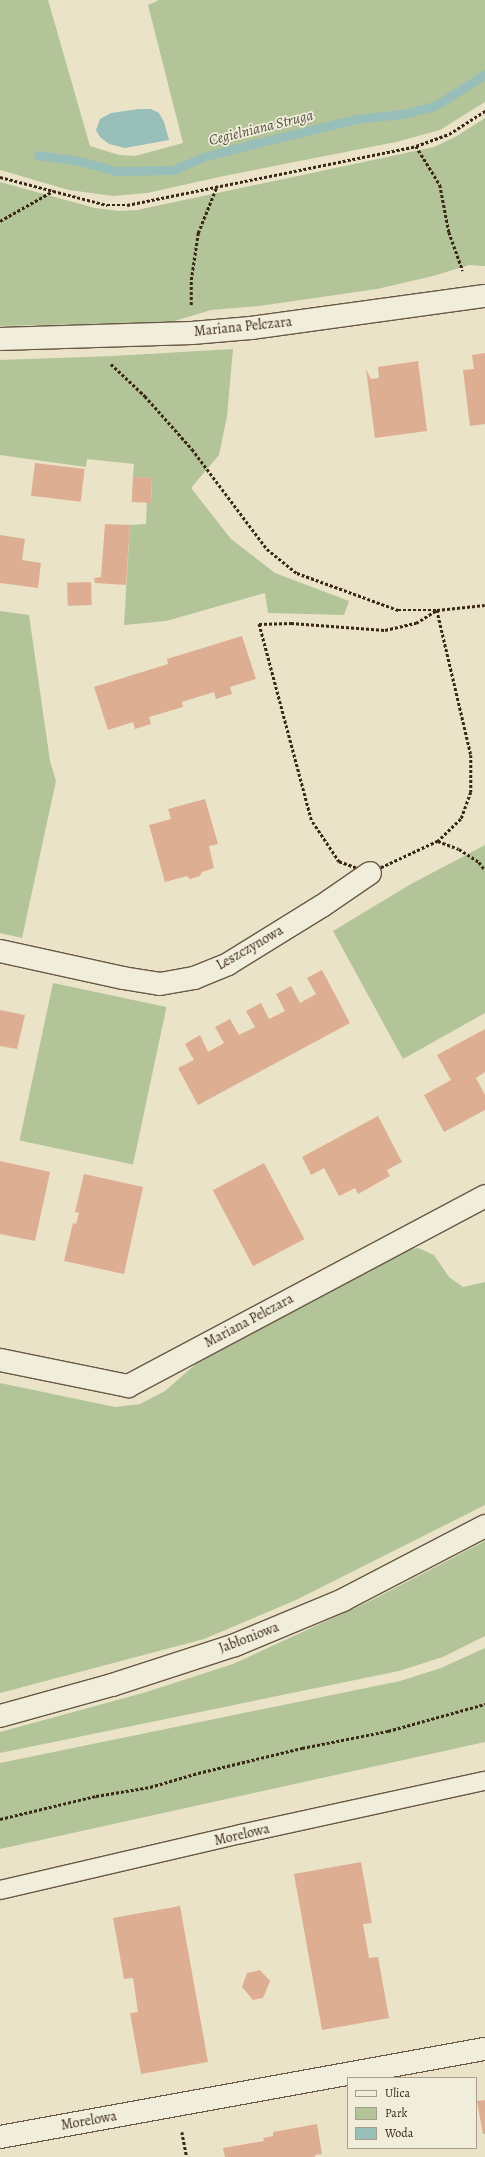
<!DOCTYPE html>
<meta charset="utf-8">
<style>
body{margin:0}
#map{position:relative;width:485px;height:2157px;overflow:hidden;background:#eae3c8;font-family:Alegreya,serif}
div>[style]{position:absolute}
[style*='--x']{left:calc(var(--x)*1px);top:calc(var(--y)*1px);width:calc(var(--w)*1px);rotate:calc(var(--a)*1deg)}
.green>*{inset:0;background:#b3c499;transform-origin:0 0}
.water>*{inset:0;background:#98beba}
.stream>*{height:9px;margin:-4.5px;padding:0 4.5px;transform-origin:4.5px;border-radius:4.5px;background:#98beba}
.building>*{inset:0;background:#deae92;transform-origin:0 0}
.path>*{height:2.5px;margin-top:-1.25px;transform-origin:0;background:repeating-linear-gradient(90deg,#3c2818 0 3px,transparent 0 5px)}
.roads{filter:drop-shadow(1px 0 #685744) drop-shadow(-1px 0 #685744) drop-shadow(0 1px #685744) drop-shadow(0 -1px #685744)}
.service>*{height:18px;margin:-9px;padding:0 9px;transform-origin:9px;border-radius:9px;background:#f1eddb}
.minor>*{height:22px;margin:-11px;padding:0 11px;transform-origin:11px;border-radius:11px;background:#f1eddb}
.secondary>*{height:22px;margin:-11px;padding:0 11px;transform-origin:11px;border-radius:11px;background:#f1eddb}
span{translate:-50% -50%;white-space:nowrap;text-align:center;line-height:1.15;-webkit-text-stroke:3.5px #f1eddb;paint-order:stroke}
.street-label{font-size:14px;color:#3c2818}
.water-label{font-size:15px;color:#534e40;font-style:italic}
.legend{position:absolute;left:347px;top:2077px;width:130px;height:72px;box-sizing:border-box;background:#f1eddb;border:1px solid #a99e8d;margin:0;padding:5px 7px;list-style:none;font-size:12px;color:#3c2818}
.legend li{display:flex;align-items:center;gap:8px;height:20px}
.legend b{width:20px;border:1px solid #a99e8d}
</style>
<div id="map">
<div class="green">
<div style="clip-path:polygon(0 0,48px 0,90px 146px,119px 155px,135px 156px,183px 143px,148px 5px,159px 0,485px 0,485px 102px,440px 130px,396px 142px,224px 176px,147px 193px,113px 196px,69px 190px,0 170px)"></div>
<div style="clip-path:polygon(485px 118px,485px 266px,469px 265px,433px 276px,377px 289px,259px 306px,211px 310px,171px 322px,0 326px,0 182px,95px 208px,119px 211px,137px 210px,434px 147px,455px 137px)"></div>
<div style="clip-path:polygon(233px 349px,227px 416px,219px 455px,191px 488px,231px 539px,275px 573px,349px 601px,344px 615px,268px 613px,265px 593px,166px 621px,124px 625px,130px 525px,146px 524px,147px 502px,151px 502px,152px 478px,133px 477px,134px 464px,87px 459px,86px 467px,0 455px,0 360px,113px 356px)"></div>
<div style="clip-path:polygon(0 611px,29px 615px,50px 761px,56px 781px,22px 938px,0 933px)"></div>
<div style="clip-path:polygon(485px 845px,485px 1013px,403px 1059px,333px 931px,411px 884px)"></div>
<div style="left:53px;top:983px;width:116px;height:161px;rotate:12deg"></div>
<div style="clip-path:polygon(418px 1248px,434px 1255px,449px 1277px,463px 1287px,485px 1282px,485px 1505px,296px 1600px,204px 1639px,0 1693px,0 1383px,115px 1407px,140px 1404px,165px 1391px,205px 1356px,398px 1251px)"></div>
<div style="clip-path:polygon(485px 1541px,485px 1636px,443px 1657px,399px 1671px,0 1753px,0 1732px,143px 1693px,233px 1664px,372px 1600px)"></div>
<div style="clip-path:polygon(485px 1648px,485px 1742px,0 1849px,0 1763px,400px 1681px,441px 1668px)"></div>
</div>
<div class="water">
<div style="clip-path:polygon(139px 109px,151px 109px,159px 113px,164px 122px,169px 140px,125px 148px,109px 144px,100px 137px,96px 130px,100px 119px,111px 113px)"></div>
</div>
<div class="stream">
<div style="--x:38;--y:155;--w:41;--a:8.3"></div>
<div style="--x:79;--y:161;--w:39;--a:15"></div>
<div style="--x:117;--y:171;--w:56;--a:-1"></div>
<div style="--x:173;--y:170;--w:33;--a:-23"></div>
<div style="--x:203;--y:157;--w:56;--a:-14.5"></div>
<div style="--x:257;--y:143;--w:102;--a:-13.6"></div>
<div style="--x:356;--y:119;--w:46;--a:-6.2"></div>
<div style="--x:402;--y:114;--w:34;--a:-14"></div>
<div style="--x:435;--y:106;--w:59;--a:-32.6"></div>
</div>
<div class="building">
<div style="clip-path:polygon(485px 353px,485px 424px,470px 426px,463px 370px,474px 369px,472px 355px)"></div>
<div style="clip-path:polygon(418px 361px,427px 431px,375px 438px,366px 369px,371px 379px,379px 378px,378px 367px)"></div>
<div style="left:35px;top:463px;width:50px;height:33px;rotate:7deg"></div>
<div style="left:133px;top:477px;width:19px;height:25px;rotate:3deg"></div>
<div style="clip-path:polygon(105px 524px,130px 525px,126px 585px,95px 583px,94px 578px,101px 577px)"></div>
<div style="clip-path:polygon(0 535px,25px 539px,22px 560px,41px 563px,38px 588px,0 583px)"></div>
<div style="left:91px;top:582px;width:23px;height:24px;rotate:88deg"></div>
<div style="clip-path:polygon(242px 636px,256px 679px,230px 687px,232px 694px,216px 699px,214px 692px,182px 702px,183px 707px,149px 717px,151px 724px,135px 729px,133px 722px,108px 730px,94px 687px,168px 664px,167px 659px)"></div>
<div style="clip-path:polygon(205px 799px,218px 844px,209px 846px,214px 868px,202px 872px,200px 876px,190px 879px,187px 876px,165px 882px,149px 825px,171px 819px,168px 809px)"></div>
<div style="clip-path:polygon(322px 970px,350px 1023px,198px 1105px,178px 1068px,194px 1060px,185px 1044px,200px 1035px,208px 1052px,224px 1043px,215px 1027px,230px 1019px,239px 1035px,255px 1027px,246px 1011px,261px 1003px,269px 1019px,285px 1011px,276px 994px,291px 986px,300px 1003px,316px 994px,307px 978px)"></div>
<div style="clip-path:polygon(0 1010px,25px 1015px,17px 1049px,0 1046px)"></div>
<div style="clip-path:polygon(485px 1029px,485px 1072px,476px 1078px,485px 1095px,485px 1110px,444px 1132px,424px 1095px,451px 1080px,437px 1055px)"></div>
<div style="clip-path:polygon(378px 1116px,402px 1162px,387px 1170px,390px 1176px,358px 1194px,355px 1188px,339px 1196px,324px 1168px,311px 1175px,302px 1157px)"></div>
<div style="clip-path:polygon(0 1161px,50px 1172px,35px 1241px,0 1234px)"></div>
<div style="left:264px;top:1163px;width:86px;height:58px;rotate:62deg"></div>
<div style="clip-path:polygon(84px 1174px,143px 1187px,124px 1274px,64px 1261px,73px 1223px,76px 1224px,79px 1213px,75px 1212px)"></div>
<div style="clip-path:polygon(361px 1862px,372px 1923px,363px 1924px,369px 1958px,378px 1957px,389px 2018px,322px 2030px,294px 1874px)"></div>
<div style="clip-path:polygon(180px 1906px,208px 2062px,141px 2074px,130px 2013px,138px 2012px,133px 1978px,124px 1979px,113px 1918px)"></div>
<div style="clip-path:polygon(260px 1970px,270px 1981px,263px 1998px,253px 2000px,242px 1987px,247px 1973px)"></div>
<div style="clip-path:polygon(485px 2100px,485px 2134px,483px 2134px,477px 2101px)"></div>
<div style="clip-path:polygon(317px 2124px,322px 2154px,315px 2155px,315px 2157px,225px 2157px,223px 2148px,264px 2141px,263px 2138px,273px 2136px,273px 2132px)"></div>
</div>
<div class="path">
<div style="--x:416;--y:146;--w:46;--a:58.4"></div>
<div style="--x:440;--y:185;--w:48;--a:79.2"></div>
<div style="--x:449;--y:232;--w:41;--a:70.3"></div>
<div style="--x:0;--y:177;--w:111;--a:14.7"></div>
<div style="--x:107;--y:205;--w:20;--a:0"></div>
<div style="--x:127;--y:205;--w:295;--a:-11.5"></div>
<div style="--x:416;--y:146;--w:35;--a:-20"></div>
<div style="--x:449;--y:134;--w:43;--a:-32.6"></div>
<div style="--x:0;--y:221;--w:61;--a:-29.5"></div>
<div style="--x:191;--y:305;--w:25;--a:-90"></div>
<div style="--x:191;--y:280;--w:48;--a:-81.5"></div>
<div style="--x:198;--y:233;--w:51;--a:-68"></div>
<div style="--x:111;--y:364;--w:47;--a:43.3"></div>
<div style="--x:145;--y:396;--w:71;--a:48.4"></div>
<div style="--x:192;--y:449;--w:125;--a:53.1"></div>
<div style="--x:267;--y:549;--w:38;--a:39"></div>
<div style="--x:297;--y:573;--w:108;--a:20.1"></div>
<div style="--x:398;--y:610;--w:39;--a:0"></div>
<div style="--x:437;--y:610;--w:48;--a:-5.9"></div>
<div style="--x:437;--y:610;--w:149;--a:76.8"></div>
<div style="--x:471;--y:755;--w:37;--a:90"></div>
<div style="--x:471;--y:792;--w:29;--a:110"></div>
<div style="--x:461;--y:819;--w:32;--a:136"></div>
<div style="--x:438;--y:841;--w:75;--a:154.8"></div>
<div style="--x:370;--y:873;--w:33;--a:-160"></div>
<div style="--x:339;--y:862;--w:50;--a:-123.7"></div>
<div style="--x:311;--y:820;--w:203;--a:-104.9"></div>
<div style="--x:259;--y:624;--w:32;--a:-2"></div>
<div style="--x:291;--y:623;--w:94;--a:4.3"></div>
<div style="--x:385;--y:630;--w:32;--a:-13"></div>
<div style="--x:416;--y:623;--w:25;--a:-32"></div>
<div style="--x:438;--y:841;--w:22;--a:21"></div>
<div style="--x:459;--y:849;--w:24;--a:33"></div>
<div style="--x:479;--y:862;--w:10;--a:53"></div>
<div style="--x:0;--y:1819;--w:99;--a:-13.5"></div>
<div style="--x:96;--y:1796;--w:55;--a:-9.5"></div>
<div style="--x:150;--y:1787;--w:50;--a:-16.3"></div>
<div style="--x:198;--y:1773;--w:107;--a:-13.5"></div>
<div style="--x:302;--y:1748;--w:88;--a:-11.2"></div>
<div style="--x:388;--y:1731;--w:101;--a:-15.6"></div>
<div style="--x:182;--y:2132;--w:25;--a:79"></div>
</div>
<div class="roads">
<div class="service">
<div style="--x:0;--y:1890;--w:247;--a:-13.1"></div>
<div style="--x:241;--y:1834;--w:250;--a:-12.3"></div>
</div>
<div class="minor">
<div style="--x:0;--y:339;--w:192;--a:-1.8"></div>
<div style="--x:192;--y:333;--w:59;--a:-4.8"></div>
<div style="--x:251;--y:328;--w:236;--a:-7.8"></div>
<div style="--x:0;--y:951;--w:126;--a:12.4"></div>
<div style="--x:123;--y:978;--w:37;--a:9"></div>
<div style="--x:160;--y:984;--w:35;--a:-10"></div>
<div style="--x:194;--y:978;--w:37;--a:-22"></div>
<div style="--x:228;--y:964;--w:110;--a:-31.7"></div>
<div style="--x:322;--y:906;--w:58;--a:-34.5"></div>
<div style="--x:0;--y:1360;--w:131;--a:11.5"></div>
<div style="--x:128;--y:1386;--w:404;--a:-28"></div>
<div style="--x:0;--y:2137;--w:493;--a:-10.3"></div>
</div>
<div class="secondary">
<div style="--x:0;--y:1716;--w:116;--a:-15.5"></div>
<div style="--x:112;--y:1685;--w:129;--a:-18"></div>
<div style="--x:235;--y:1645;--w:117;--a:-22.6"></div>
<div style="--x:343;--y:1600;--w:160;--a:-27.5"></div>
</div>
</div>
<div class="street-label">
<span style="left:243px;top:327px;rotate:-6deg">Mariana Pelczara</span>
<span style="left:250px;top:948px;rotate:-30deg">Leszczynowa</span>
<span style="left:249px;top:1321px;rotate:-28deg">Mariana Pelczara</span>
<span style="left:249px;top:1638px;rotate:-21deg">Jabłoniowa</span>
<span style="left:242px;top:1835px;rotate:-13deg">Morelowa</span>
<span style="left:89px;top:2121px;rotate:-10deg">Morelowa</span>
</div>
<div class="water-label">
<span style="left:261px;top:128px;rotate:-14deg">Cegielniana Struga</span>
</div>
<ul class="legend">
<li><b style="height:5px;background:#f1eddb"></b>Ulica</li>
<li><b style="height:11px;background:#b3c499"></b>Park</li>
<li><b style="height:11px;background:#98beba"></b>Woda</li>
</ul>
</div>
